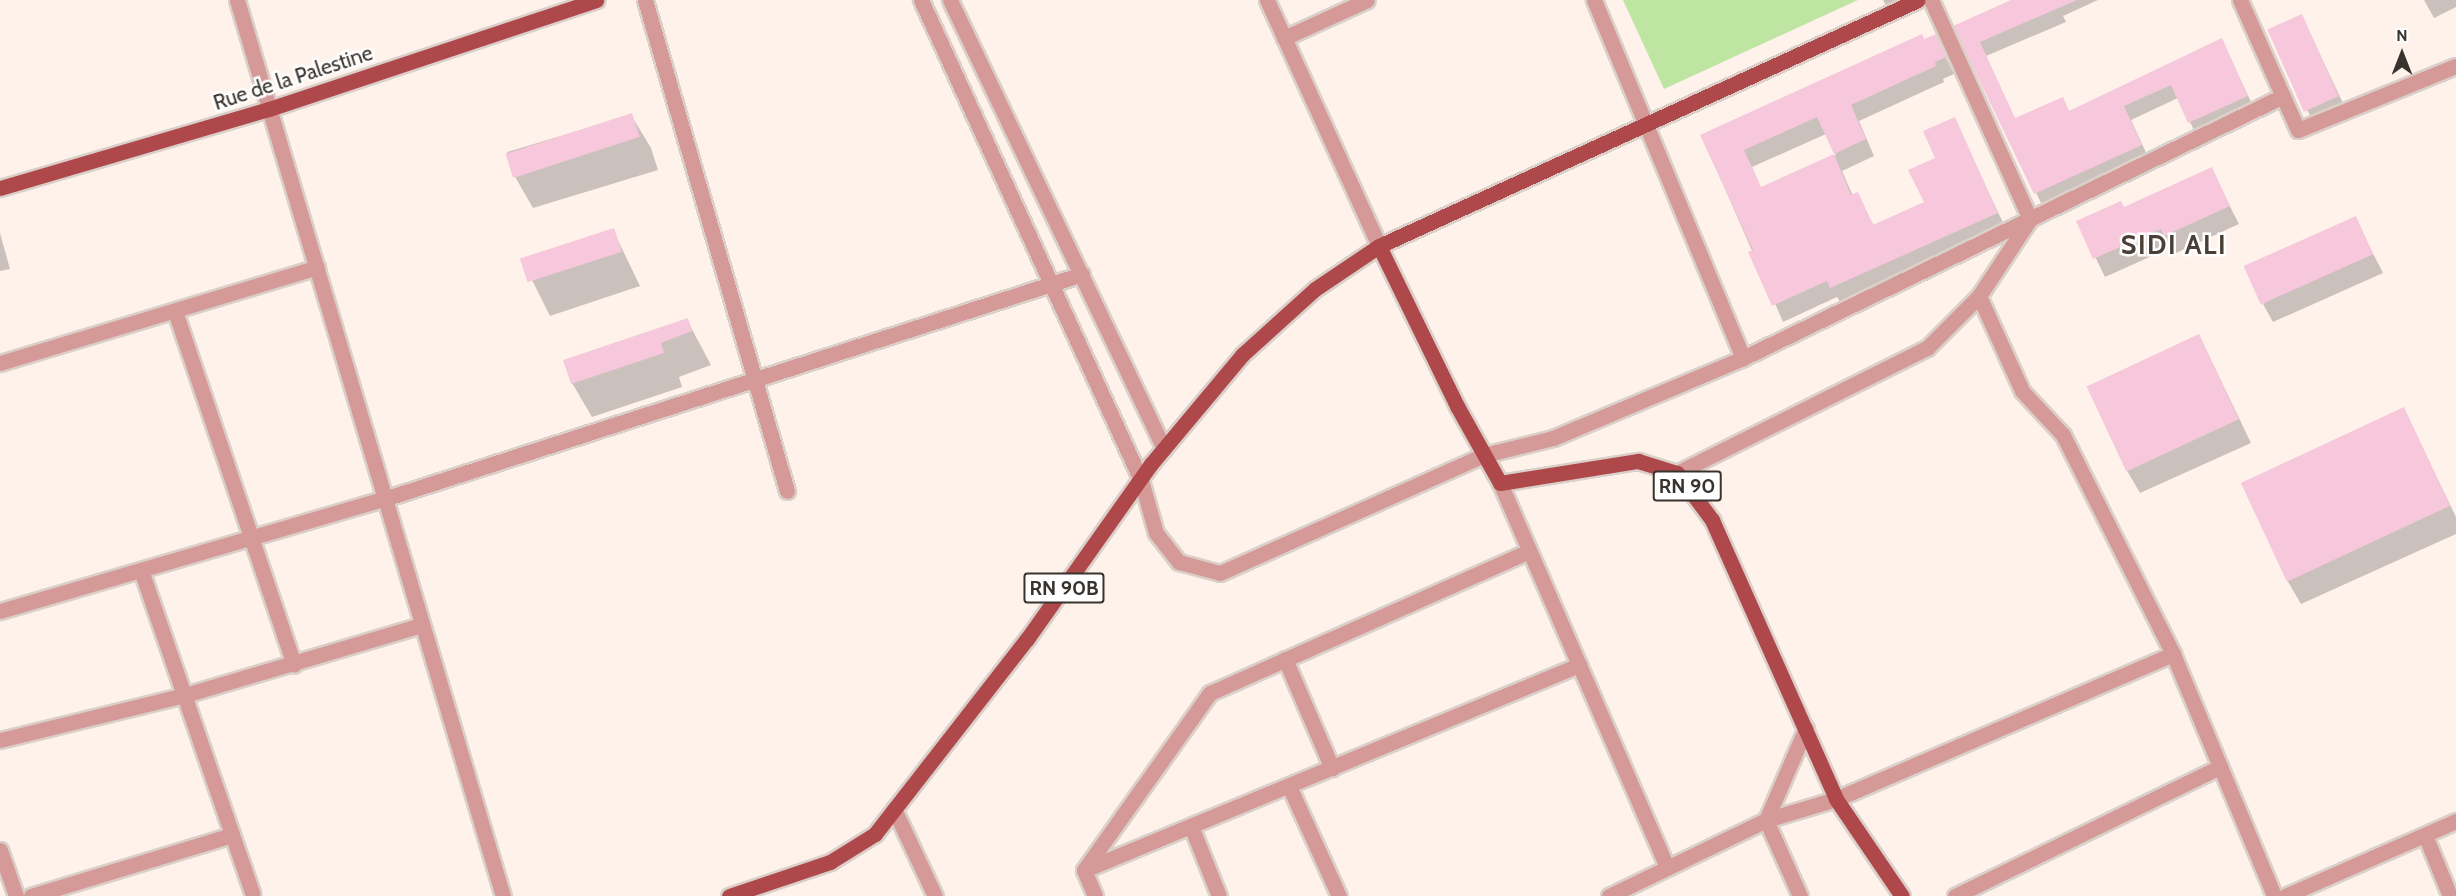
<!DOCTYPE html>
<style>
body{margin:0}
#map{position:relative;width:2456px;height:896px;overflow:hidden;background:#fef2eb;font-family:Cabin,sans-serif}
div>[style]{position:absolute}
[style*='--x']{left:calc(var(--x)*1px);top:calc(var(--y)*1px);width:calc(var(--w)*1px);rotate:calc(var(--a)*1deg)}
.green>*{inset:0;background:#bfe5a2}
.shadow>*{inset:0;background:#0003}
.building>*{inset:0;background:#f7c7db;transform-origin:0 0}
.roads{filter:drop-shadow(2px 0 #dad0c9) drop-shadow(-2px 0 #dad0c9) drop-shadow(0 2px #dad0c9) drop-shadow(0 -2px #dad0c9)}
.minor>*{height:15px;margin:-7.5px;padding:0 7.5px;transform-origin:7.5px;border-radius:7.5px;background:#d59a97}
.major>*{height:15px;margin:-7.5px;padding:0 7.5px;transform-origin:7.5px;border-radius:7.5px;background:#af484a}
span{translate:-50% -50%;white-space:nowrap;text-align:center;line-height:1.15;-webkit-text-stroke:5px #fff;paint-order:stroke}
.shield-label span{padding:2px 4px;background:#fff;border:2px solid;border-radius:4px;-webkit-text-stroke-width:0}
.shield-label{font-size:20px;color:#38332f;font-weight:700}
.street-label{font-size:21px;color:#38332f}
.district-label{font-size:27px;color:#4a3f37;font-weight:700;letter-spacing:1.5px}
.north{position:absolute;left:2372px;top:24px;width:60px;height:60px;-webkit-text-stroke:4px #fff;paint-order:stroke;rotate:0deg;font-size:16px;font-weight:700;line-height:24px;text-align:center;color:#38332f}
.north::after{content:'';display:block;margin:auto;width:21px;height:27px;background:#38332f;clip-path:polygon(50% 0,100% 100%,50% 72%,0 100%)}
</style>
<div id="map">
<div class="green">
<div style="clip-path:polygon(1623px 0,1858px 0,1664px 89px)"></div>
</div>
<div class="shadow">
<div style="clip-path:polygon(1883px 0,1903px 0,1887px 7px)"></div>
<div style="clip-path:polygon(2015px 0,2098px 0,2063px 16px,2066px 22px,1986px 56px,2015px 120px,2069px 112px,2221px 40px,2255px 110px,2197px 136px,2178px 98px,2131px 120px,2149px 159px,2043px 207px,1955px 27px)"></div>
<div style="clip-path:polygon(2424px 0,2456px 0,2456px 7px,2434px 18px)"></div>
<div style="clip-path:polygon(2302px 16px,2348px 114px,2317px 128px,2307px 110px)"></div>
<div style="clip-path:polygon(evenodd,1935px 36px,1954px 74px,1943px 79px,1944px 82px,1859px 121px,1874px 156px,1842px 171px,1853px 196px,1857px 194px,1874px 226px,1926px 202px,1937px 159px,1954px 119px,2006px 229px,1841px 303px,1837px 297px,1783px 322px,1702px 136px,1935px 36px,1826px 134px,1836px 155px,1761px 188px,1752px 167px,1826px 134px)"></div>
<div style="clip-path:polygon(631px 115px,651px 148px,658px 170px,533px 208px,514px 175px,507px 152px)"></div>
<div style="clip-path:polygon(2211px 169px,2239px 224px,2176px 253px,2172px 247px,2105px 277px,2078px 222px,2124px 208px)"></div>
<div style="clip-path:polygon(2355px 218px,2383px 273px,2273px 322px,2263px 304px)"></div>
<div style="clip-path:polygon(613px 230px,640px 286px,550px 316px,522px 260px)"></div>
<div style="clip-path:polygon(0 233px,10px 269px,0 271px)"></div>
<div style="clip-path:polygon(687px 320px,711px 365px,679px 377px,682px 387px,592px 417px,572px 383px)"></div>
<div style="clip-path:polygon(2199px 335px,2251px 443px,2140px 493px,2126px 469px)"></div>
<div style="clip-path:polygon(2404px 409px,2456px 517px,2456px 534px,2301px 604px,2287px 580px)"></div>
</div>
<div class="building">
<div style="clip-path:polygon(2011px 0,2077px 0,1980px 42px,2015px 118px,2063px 97px,2069px 111px,2222px 38px,2248px 96px,2188px 123px,2171px 85px,2124px 106px,2142px 145px,2034px 194px,1953px 26px)"></div>
<div style="left:2302px;top:14px;width:90px;height:38px;rotate:66deg"></div>
<div style="clip-path:polygon(evenodd,1922px 34px,1924px 39px,1936px 34px,1946px 57px,1935px 62px,1936px 66px,1851px 105px,1866px 139px,1834px 154px,1851px 195px,1858px 192px,1873px 225px,1924px 202px,1908px 170px,1935px 158px,1923px 131px,1955px 117px,1998px 213px,1830px 288px,1827px 281px,1772px 306px,1748px 252px,1753px 250px,1700px 135px,1922px 34px,1817px 117px,1834px 154px,1761px 187px,1744px 150px,1817px 117px)"></div>
<div style="left:632px;top:113px;width:25px;height:133px;rotate:72deg"></div>
<div style="clip-path:polygon(2212px 167px,2230px 206px,2164px 236px,2161px 229px,2093px 259px,2076px 221px,2121px 201px,2124px 207px)"></div>
<div style="left:2356px;top:216px;width:42px;height:123px;rotate:66deg"></div>
<div style="left:614px;top:228px;width:25px;height:99px;rotate:72deg"></div>
<div style="clip-path:polygon(688px 318px,692px 331px,661px 343px,664px 353px,571px 384px,563px 360px)"></div>
<div style="left:2199px;top:334px;width:94px;height:124px;rotate:65deg"></div>
<div style="left:2404px;top:407px;width:109px;height:180px;rotate:65deg"></div>
</div>
<div class="roads">
<div class="minor">
<div style="--x:237;--y:0;--w:935;--a:73.47"></div>
<div style="--x:645;--y:0;--w:511;--a:73.87"></div>
<div style="--x:921;--y:0;--w:528;--a:65.38"></div>
<div style="--x:1141;--y:480;--w:55;--a:74.2"></div>
<div style="--x:1156;--y:533;--w:37;--a:52"></div>
<div style="--x:1179;--y:562;--w:42;--a:15"></div>
<div style="--x:1220;--y:573;--w:289;--a:-24.1"></div>
<div style="--x:1484;--y:455;--w:71;--a:-13.8"></div>
<div style="--x:1553;--y:438;--w:206;--a:-22.8"></div>
<div style="--x:1743;--y:358;--w:600;--a:-25.88"></div>
<div style="--x:950;--y:0;--w:497;--a:64.5"></div>
<div style="--x:1267;--y:0;--w:270;--a:65.5"></div>
<div style="--x:1594;--y:0;--w:388;--a:67.4"></div>
<div style="--x:2240;--y:0;--w:142;--a:66"></div>
<div style="--x:2298;--y:130;--w:170;--a:-22.1"></div>
<div style="--x:1284;--y:38;--w:91;--a:-24.6"></div>
<div style="--x:1979;--y:296;--w:104;--a:65.6"></div>
<div style="--x:2022;--y:391;--w:60;--a:47"></div>
<div style="--x:2063;--y:435;--w:245;--a:63.3"></div>
<div style="--x:2173;--y:654;--w:262;--a:67.3"></div>
<div style="--x:175;--y:311;--w:373;--a:71.4"></div>
<div style="--x:0;--y:363;--w:331;--a:-16.8"></div>
<div style="--x:1677;--y:473;--w:280;--a:-26.6"></div>
<div style="--x:1927;--y:348;--w:74;--a:-45"></div>
<div style="--x:1979;--y:296;--w:92;--a:-56.5"></div>
<div style="--x:2030;--y:219;--w:240;--a:-114.3"></div>
<div style="--x:1500;--y:483;--w:419;--a:66.5"></div>
<div style="--x:141;--y:570;--w:342;--a:71"></div>
<div style="--x:0;--y:611;--w:403;--a:-16.3"></div>
<div style="--x:387;--y:498;--w:730;--a:-17.86"></div>
<div style="--x:1285;--y:659;--w:119;--a:66.7"></div>
<div style="--x:0;--y:740;--w:190;--a:-13.7"></div>
<div style="--x:185;--y:695;--w:247;--a:-16.5"></div>
<div style="--x:1289;--y:786;--w:121;--a:65.6"></div>
<div style="--x:894;--y:809;--w:96;--a:64.8"></div>
<div style="--x:1191;--y:826;--w:75;--a:68.2"></div>
<div style="--x:2425;--y:835;--w:66;--a:67.7"></div>
<div style="--x:0;--y:850;--w:49;--a:70.8"></div>
<div style="--x:1084;--y:870;--w:217;--a:-54.6"></div>
<div style="--x:1210;--y:693;--w:349;--a:-24"></div>
<div style="--x:31;--y:896;--w:210;--a:-16.9"></div>
<div style="--x:1095;--y:896;--w:28;--a:-113"></div>
<div style="--x:1084;--y:870;--w:536;--a:-22.5"></div>
<div style="--x:1609;--y:896;--w:174;--a:-25.8"></div>
<div style="--x:1766;--y:820;--w:73;--a:-16.7"></div>
<div style="--x:1836;--y:799;--w:367;--a:-23.3"></div>
<div style="--x:1800;--y:896;--w:83;--a:-114.1"></div>
<div style="--x:1766;--y:820;--w:100;--a:-66.5"></div>
<div style="--x:1955;--y:896;--w:295;--a:-26"></div>
<div style="--x:2285;--y:896;--w:187;--a:-23.7"></div>
</div>
<div class="major">
<div style="--x:0;--y:188;--w:280;--a:-16.4"></div>
<div style="--x:269;--y:109;--w:345;--a:-18.4"></div>
<div style="--x:1379;--y:246;--w:178;--a:64"></div>
<div style="--x:1457;--y:406;--w:88;--a:60.8"></div>
<div style="--x:1500;--y:483;--w:140;--a:-9.1"></div>
<div style="--x:1638;--y:461;--w:41;--a:17.1"></div>
<div style="--x:1677;--y:473;--w:59;--a:53.3"></div>
<div style="--x:1712;--y:520;--w:305;--a:66"></div>
<div style="--x:1836;--y:799;--w:117;--a:55.8"></div>
<div style="--x:729;--y:896;--w:107;--a:-18.6"></div>
<div style="--x:830;--y:862;--w:53;--a:-31.9"></div>
<div style="--x:875;--y:834;--w:247;--a:-52.1"></div>
<div style="--x:1027;--y:639;--w:214;--a:-54.7"></div>
<div style="--x:1151;--y:464;--w:142;--a:-50.1"></div>
<div style="--x:1242;--y:355;--w:98;--a:-42.1"></div>
<div style="--x:1315;--y:289;--w:77;--a:-33.9"></div>
<div style="--x:1379;--y:246;--w:592;--a:-24.53"></div>
</div>
</div>
<div class="shield-label">
<span style="left:1687px;top:486px">RN 90</span>
<span style="left:1064px;top:588px">RN 90B</span>
</div>
<div class="street-label">
<span style="left:293px;top:78px;rotate:-18deg">Rue de la Palestine</span>
</div>
<div class="district-label">
<span style="left:2174px;top:245px">SIDI ALI</span>
</div>
<div class="north">N</div>
</div>
